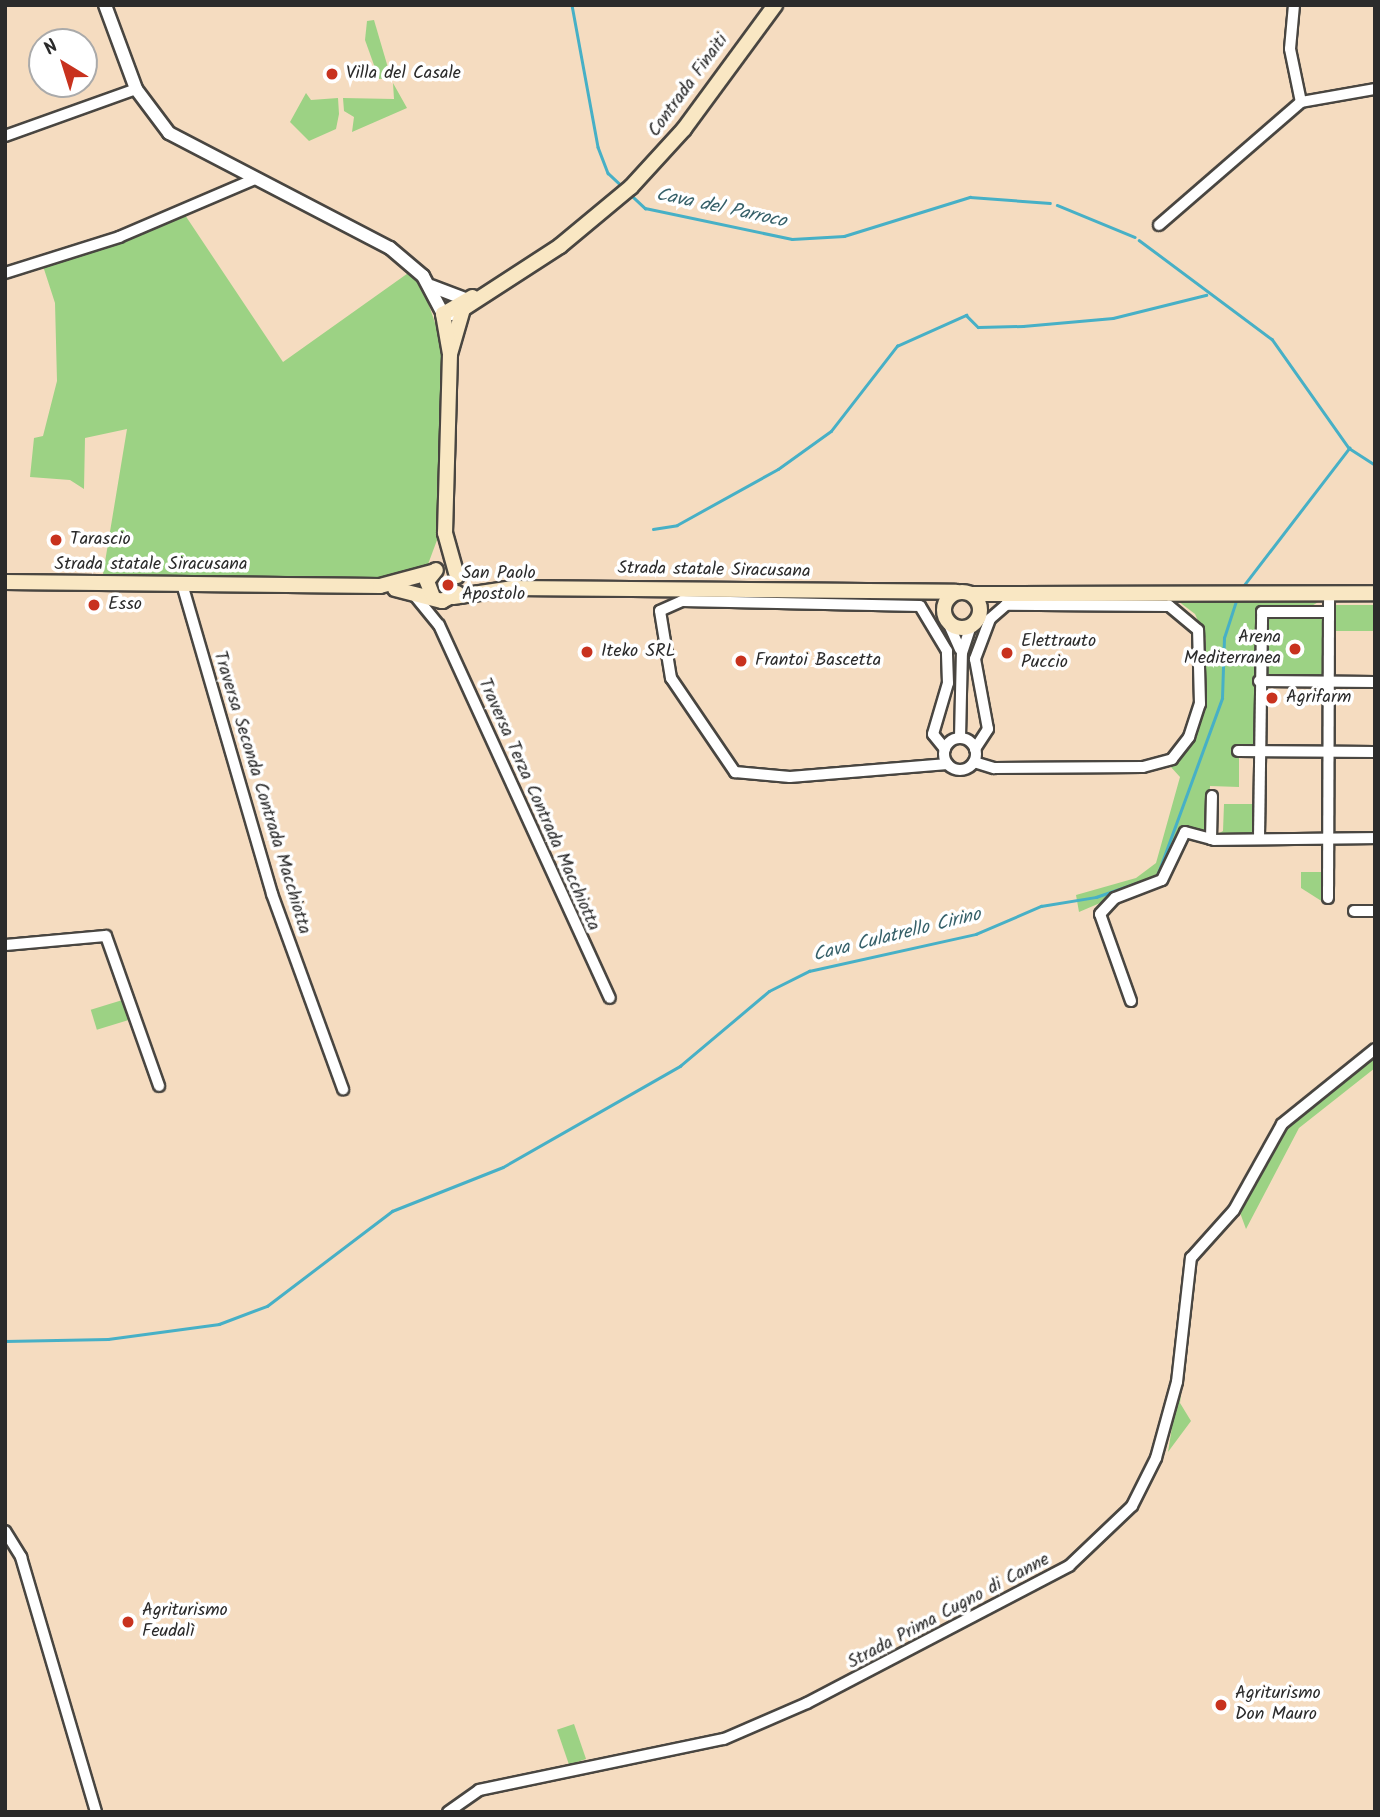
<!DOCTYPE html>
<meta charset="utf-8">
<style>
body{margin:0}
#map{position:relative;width:1380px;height:1817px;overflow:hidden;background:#f5dcc0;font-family:Kalam,sans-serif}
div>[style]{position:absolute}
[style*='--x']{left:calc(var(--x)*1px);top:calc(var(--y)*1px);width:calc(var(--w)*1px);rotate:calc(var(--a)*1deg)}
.green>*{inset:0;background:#9cd284;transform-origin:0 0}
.stream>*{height:2.5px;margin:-1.25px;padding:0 1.25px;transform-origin:1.25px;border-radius:1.25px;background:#47b0c6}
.roads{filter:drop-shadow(2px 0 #494641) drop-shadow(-2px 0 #494641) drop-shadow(0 2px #494641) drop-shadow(0 -2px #494641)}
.minor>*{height:10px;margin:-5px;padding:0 5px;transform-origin:5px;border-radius:5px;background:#fff}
.minor>.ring{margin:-5px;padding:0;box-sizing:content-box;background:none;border:10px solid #fff;border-radius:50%}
.tertiary>*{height:12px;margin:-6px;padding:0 6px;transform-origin:6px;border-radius:6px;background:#fff}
.secondary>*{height:14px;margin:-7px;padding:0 7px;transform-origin:7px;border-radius:7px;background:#f9e7c3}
.secondary>.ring{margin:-7px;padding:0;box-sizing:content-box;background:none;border:14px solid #f9e7c3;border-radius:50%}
.dots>*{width:19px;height:19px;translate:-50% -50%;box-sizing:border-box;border:4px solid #fff;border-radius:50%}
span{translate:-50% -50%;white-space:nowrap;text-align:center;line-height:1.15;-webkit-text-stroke:7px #fff;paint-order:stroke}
.poi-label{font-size:18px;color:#2b2b2b}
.left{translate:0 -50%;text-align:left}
.right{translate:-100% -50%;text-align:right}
.street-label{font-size:18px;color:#2b2b2b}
.water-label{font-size:19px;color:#366069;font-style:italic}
.frame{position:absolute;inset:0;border:7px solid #2b2b2b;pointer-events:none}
.north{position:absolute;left:28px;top:28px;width:70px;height:70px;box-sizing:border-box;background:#fff;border:2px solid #aaa;border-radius:50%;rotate:322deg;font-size:19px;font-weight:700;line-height:28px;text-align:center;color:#2b2b2b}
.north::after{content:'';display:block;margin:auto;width:24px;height:32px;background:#c8321e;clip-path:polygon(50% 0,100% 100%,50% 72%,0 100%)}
</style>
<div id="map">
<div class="green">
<div style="clip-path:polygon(374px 20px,391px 78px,379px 79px,365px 40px,367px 21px)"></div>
<div style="clip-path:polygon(393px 83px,407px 108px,352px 132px,354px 117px,344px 111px,343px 98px,394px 99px)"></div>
<div style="clip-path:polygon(306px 93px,311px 100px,338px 98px,339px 114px,336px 129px,309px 141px,290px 122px)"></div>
<div style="clip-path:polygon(185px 215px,283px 362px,411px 271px,422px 285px,443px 346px,440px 532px,427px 567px,388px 578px,103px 574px,127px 429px,85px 438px,84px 489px,70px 480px,30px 477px,34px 438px,43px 436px,57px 381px,55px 303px,43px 266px)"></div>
<div style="clip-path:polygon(1174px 598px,1325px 598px,1310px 607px,1259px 610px,1256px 748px,1232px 755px,1239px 756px,1239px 787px,1210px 786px,1208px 835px,1183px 830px,1161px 877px,1079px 912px,1076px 895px,1136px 878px,1156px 863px,1180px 777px,1170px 766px,1190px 745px,1203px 713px,1206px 639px,1195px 614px)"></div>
<div style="left:1335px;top:605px;width:38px;height:26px"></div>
<div style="left:1267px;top:616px;width:58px;height:60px"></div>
<div style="clip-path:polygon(1224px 804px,1254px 804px,1254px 834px,1216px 835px,1223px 831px)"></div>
<div style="clip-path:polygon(1301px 872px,1324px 872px,1323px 902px,1301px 888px)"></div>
<div style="left:129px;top:998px;width:21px;height:40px;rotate:73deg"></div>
<div style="clip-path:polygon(1375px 1055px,1375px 1068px,1299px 1128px,1246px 1229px,1239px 1210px,1285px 1126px)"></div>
<div style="clip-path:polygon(1192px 1303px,1180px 1403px,1191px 1421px,1168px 1452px)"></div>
<div style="left:574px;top:1724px;width:37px;height:18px;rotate:71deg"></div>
</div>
<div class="stream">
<div style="--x:572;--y:5;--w:144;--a:79.6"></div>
<div style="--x:598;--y:147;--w:28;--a:69"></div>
<div style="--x:608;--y:173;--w:21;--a:43"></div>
<div style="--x:630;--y:194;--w:21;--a:43"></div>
<div style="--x:645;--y:208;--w:150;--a:11.9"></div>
<div style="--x:792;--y:239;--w:52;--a:-3.3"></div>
<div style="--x:844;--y:236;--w:132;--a:-17.2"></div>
<div style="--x:970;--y:197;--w:80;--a:4.3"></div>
<div style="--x:1057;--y:205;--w:84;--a:22.3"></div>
<div style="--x:1139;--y:240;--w:166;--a:36.7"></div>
<div style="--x:1272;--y:339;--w:133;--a:54.8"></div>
<div style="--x:1349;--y:448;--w:31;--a:33"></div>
<div style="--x:653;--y:529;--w:24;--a:-9"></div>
<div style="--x:677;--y:525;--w:115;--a:-29"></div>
<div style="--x:778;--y:469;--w:65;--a:-35.6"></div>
<div style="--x:831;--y:431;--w:108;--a:-52.2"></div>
<div style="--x:897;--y:346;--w:76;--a:-24.2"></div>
<div style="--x:966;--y:315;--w:17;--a:45"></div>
<div style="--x:978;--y:327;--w:45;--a:-1.3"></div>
<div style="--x:1023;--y:326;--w:90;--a:-5.1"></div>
<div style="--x:1113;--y:318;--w:96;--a:-13.9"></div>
<div style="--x:1241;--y:589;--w:178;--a:-52.5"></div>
<div style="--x:5;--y:1341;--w:103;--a:-1.1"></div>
<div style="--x:108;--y:1339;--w:112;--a:-7.7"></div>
<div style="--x:219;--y:1324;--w:51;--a:-20.6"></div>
<div style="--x:267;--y:1306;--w:157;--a:-37.2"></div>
<div style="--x:392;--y:1211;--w:119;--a:-21.6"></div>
<div style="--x:503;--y:1167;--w:204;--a:-29.7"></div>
<div style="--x:680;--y:1066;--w:116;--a:-40.1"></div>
<div style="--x:769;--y:991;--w:45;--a:-26.6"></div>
<div style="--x:809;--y:971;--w:171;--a:-12.5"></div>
<div style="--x:976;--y:934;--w:71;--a:-23.3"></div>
<div style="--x:1041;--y:906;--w:56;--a:-9.3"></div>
<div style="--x:1096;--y:897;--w:65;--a:-19"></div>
<div style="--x:1157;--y:876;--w:189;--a:-69.9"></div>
<div style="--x:1222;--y:698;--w:60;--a:-88.1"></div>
<div style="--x:1224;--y:638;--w:42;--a:-72"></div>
</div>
<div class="roads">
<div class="minor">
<div style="--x:1294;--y:5;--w:44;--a:95.2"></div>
<div style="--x:1290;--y:49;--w:54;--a:78.3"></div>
<div style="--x:5;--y:136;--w:139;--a:-19.7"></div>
<div style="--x:1159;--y:225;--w:188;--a:-40.9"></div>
<div style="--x:1301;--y:102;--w:75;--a:-10"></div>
<div style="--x:5;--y:273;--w:120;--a:-17.5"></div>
<div style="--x:119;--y:237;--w:148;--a:-23.1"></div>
<div style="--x:182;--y:584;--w:323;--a:73.8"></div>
<div style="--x:272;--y:894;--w:208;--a:70"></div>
<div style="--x:416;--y:597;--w:36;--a:51"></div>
<div style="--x:439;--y:625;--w:410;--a:65.4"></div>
<div style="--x:947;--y:620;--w:32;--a:66"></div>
<div style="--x:1259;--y:681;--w:116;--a:0.5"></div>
<div style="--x:960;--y:738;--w:85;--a:-88.7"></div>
<div style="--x:962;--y:653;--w:28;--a:-72"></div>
<div class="ring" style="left:944px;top:738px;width:22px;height:22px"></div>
<div style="--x:945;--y:749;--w:19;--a:-129"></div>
<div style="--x:933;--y:734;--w:53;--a:-73.6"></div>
<div style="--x:948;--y:683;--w:32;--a:-92"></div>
<div style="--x:947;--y:651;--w:52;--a:-121"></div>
<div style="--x:920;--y:606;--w:238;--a:-178.8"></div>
<div style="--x:682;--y:601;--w:24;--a:156"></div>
<div style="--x:660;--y:611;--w:68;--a:80.7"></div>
<div style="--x:671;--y:678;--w:114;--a:55.8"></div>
<div style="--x:735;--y:772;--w:55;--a:5.2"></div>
<div style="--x:790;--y:777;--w:158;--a:-4.7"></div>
<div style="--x:1238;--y:751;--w:137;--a:0.4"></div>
<div style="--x:974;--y:762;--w:21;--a:17"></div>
<div style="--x:994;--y:768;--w:149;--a:-0.4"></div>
<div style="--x:1143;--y:767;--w:30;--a:-15"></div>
<div style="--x:1172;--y:759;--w:28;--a:-52"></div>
<div style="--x:1189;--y:737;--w:35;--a:-72"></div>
<div style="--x:1200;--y:704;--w:74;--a:-91.5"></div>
<div style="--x:1198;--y:630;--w:38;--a:-140"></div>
<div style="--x:1169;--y:606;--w:163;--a:-179.6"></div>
<div style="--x:1006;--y:605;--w:21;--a:139"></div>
<div style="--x:990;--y:619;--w:43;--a:110.6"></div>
<div style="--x:975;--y:659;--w:71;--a:79.5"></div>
<div style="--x:988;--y:729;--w:24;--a:123"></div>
<div style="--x:1259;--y:837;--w:225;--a:-89.2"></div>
<div style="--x:1262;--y:612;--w:67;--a:0"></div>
<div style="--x:1211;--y:839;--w:43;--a:-88.7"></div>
<div style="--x:1328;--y:898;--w:304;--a:-89.8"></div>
<div style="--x:1354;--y:911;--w:21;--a:0"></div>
<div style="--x:5;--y:945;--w:101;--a:-5.1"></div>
<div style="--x:106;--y:936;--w:159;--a:70.5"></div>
<div style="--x:1131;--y:1001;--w:92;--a:-109.6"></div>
<div style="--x:1100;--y:914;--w:22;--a:-47"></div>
<div style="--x:1115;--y:898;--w:50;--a:-21"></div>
<div style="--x:1162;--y:880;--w:53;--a:-64.4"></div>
<div style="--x:1185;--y:832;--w:30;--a:15"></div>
<div style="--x:1214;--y:840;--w:161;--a:-0.7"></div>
<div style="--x:5;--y:1531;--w:31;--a:58"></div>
<div style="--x:21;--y:1557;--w:266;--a:73.6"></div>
<div style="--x:448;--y:1812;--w:38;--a:-35"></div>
<div style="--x:479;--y:1790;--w:250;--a:-11.8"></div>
<div style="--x:724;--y:1739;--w:90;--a:-23.4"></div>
<div style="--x:807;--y:1703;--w:296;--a:-27.6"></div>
<div style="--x:1069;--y:1566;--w:87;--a:-43.6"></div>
<div style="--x:1132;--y:1506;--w:54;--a:-63.4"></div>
<div style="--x:1156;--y:1458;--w:79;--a:-74.6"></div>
<div style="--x:1177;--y:1382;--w:125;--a:-83.6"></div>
<div style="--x:1191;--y:1258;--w:64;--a:-48.1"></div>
<div style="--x:1234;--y:1210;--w:98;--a:-60.8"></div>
<div style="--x:1282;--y:1124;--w:119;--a:-38.9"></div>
</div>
<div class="tertiary">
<div style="--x:105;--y:5;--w:90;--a:69.7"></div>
<div style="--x:136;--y:89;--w:55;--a:53.1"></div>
<div style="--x:169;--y:133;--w:249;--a:27.5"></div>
<div style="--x:390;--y:248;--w:43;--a:40.3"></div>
<div style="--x:423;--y:276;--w:43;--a:62.2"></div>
<div style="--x:443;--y:314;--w:9;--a:0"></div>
<div style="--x:431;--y:286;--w:36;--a:21"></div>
</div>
<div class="secondary">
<div style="--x:450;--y:354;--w:47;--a:-73.9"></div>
<div style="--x:463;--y:309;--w:116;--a:-33"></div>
<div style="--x:560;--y:246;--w:92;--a:-39.7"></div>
<div style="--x:631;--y:187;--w:79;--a:-47.6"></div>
<div style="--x:684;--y:129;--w:154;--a:-53.7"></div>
<div style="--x:457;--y:576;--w:45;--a:-105.6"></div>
<div style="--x:445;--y:533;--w:179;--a:-88.4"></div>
<div style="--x:450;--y:354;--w:41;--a:-99.9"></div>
<div style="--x:443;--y:314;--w:34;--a:-30"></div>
<div style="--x:5;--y:582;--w:375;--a:0.6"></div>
<div style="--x:380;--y:586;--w:54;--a:-15.1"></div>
<div style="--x:395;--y:589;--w:49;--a:14.3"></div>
<div style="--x:442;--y:601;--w:17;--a:-28"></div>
<div class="ring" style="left:944px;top:592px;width:22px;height:22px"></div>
<div style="--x:972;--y:594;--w:403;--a:-0.1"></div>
<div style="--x:433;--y:597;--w:17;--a:-111"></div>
<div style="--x:427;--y:581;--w:14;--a:-51"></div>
<div style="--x:453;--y:597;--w:61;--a:-8.5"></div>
<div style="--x:513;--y:588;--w:443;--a:0.5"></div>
</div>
</div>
<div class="dots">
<div style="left:332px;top:74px;background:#c8321e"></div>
<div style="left:56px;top:540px;background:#c8321e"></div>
<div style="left:448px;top:585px;background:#c8321e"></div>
<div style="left:94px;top:605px;background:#c8321e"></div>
<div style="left:1295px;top:649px;background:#c8321e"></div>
<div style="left:587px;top:652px;background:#c8321e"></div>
<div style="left:1007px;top:653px;background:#c8321e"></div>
<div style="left:741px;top:661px;background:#c8321e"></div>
<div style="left:1272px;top:698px;background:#c8321e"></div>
<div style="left:128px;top:1622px;background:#c8321e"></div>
<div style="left:1221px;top:1705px;background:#c8321e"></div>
</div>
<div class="poi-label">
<span class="left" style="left:346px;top:74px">Villa del Casale</span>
<span class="left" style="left:70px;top:540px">Tarascio</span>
<span class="left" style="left:462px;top:585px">San Paolo<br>Apostolo</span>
<span class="left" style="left:108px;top:605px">Esso</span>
<span class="right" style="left:1281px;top:649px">Arena<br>Mediterranea</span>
<span class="left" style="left:1021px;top:653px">Elettrauto<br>Puccio</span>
<span class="left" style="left:601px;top:652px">Iteko SRL</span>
<span class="left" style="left:755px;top:661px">Frantoi Bascetta</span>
<span class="left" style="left:1286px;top:698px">Agrifarm</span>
<span class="left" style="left:142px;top:1622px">Agriturismo<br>Feudalì</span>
<span class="left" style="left:1235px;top:1705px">Agriturismo<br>Don Mauro</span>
</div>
<div class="street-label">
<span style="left:689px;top:86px;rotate:-54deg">Contrada Finaiti</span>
<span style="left:151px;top:565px">Strada statale Siracusana</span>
<span style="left:714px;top:571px;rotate:1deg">Strada statale Siracusana</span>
<span style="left:261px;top:793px;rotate:73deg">Traversa Seconda Contrada Macchiotta</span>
<span style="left:538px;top:805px;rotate:66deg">Traversa Terza Contrada Macchiotta</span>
<span style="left:949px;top:1612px;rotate:-28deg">Strada Prima Cugno di Canne</span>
</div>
<div class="water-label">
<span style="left:721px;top:209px;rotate:12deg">Cava del Parroco</span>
<span style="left:897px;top:936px;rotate:-14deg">Cava Culatrello Cirino</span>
</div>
<div class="frame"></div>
<div class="north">N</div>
</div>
